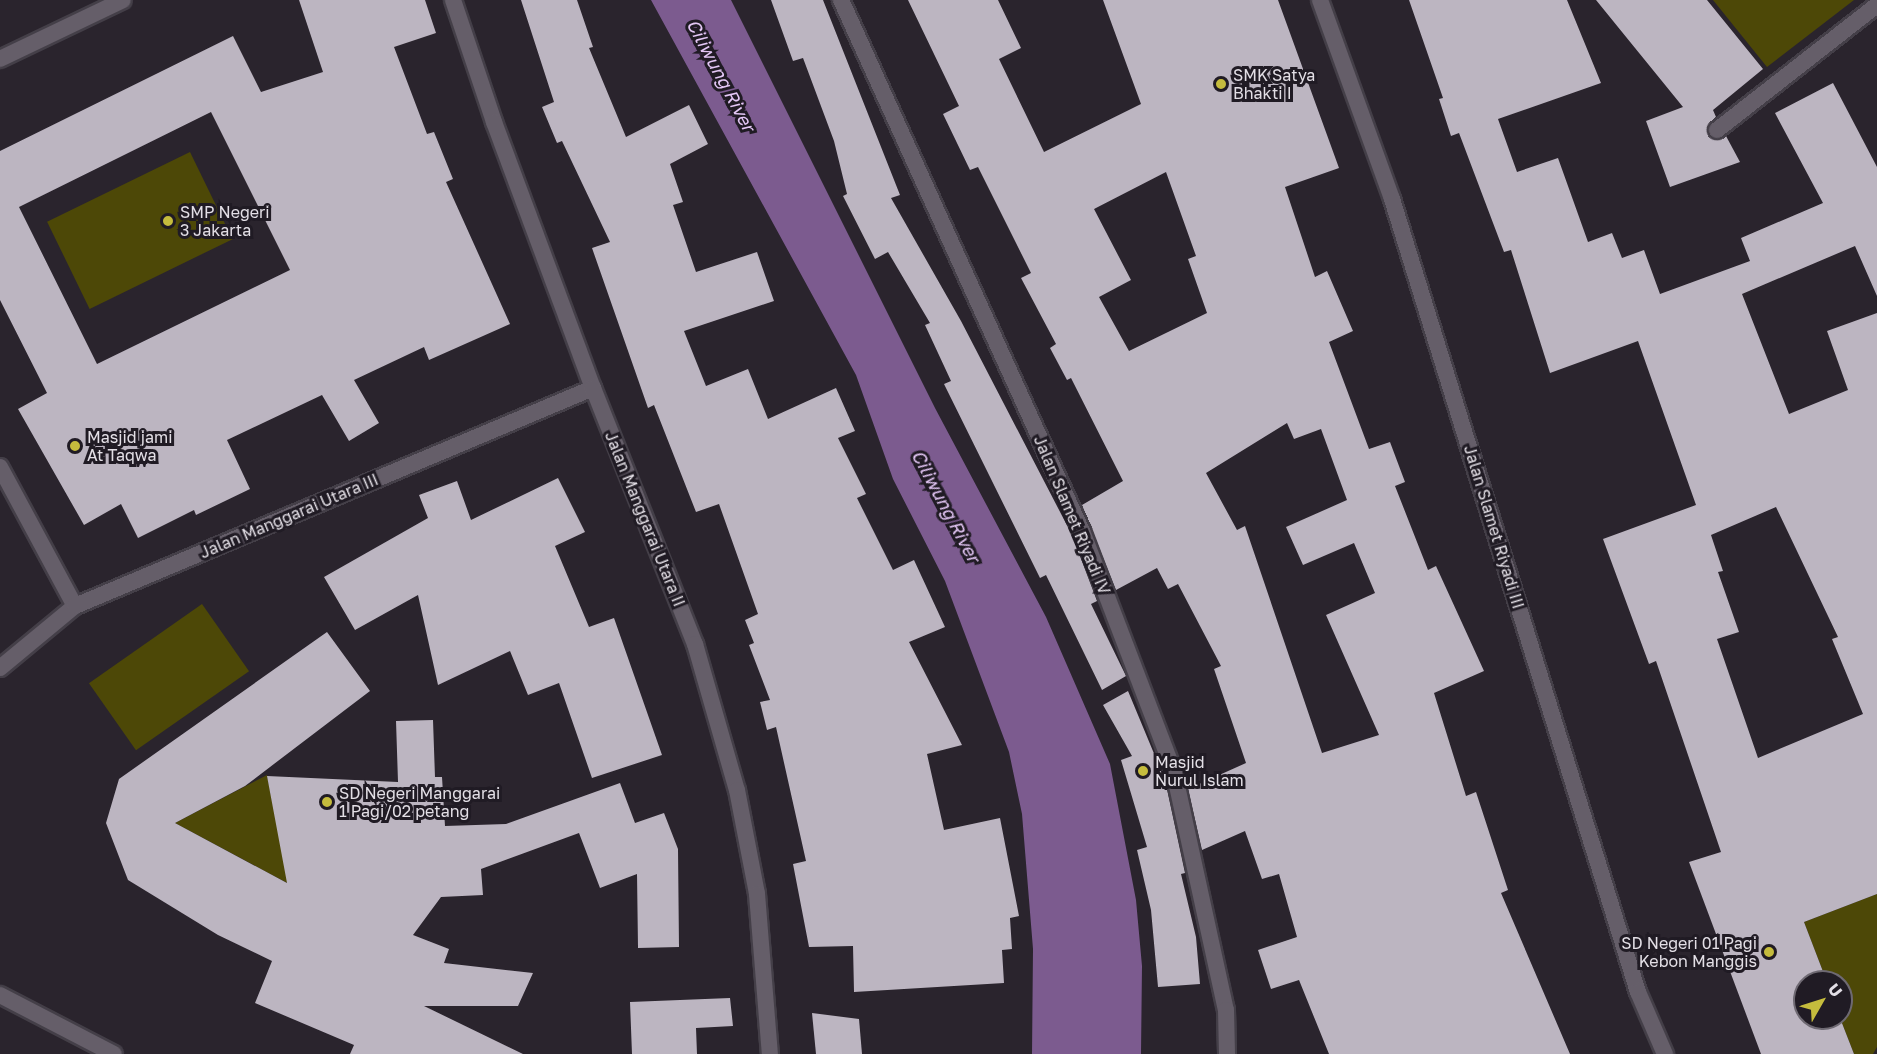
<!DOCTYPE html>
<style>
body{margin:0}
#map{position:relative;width:1877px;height:1054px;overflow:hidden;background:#2a242d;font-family:"Golos Text",sans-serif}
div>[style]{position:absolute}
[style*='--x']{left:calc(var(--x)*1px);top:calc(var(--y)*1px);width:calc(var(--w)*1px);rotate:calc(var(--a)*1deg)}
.green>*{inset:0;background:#4d4807;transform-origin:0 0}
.water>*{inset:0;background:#7c5b8f}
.building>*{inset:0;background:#bcb5c1}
.roads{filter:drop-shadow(2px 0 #443f48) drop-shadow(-2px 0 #443f48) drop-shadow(0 2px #443f48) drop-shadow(0 -2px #443f48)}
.minor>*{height:16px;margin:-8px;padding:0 8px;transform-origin:8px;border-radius:8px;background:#655e69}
.tertiary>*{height:16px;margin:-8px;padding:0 8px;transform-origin:8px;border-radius:8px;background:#655e69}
.dots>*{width:16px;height:16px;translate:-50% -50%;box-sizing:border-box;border:3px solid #201b24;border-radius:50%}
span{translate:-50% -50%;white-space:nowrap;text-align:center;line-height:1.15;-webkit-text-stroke:6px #201b24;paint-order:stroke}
.poi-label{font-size:16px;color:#e3dfe6}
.left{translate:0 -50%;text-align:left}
.right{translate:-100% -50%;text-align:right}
.street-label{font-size:16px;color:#e3dfe6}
.water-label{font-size:18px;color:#e4c7f6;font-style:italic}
.north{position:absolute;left:1793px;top:970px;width:60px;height:60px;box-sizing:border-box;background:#201b24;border:2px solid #6e6972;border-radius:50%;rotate:51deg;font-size:16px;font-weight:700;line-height:24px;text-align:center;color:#e3dfe6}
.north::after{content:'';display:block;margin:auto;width:21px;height:27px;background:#c5bc3d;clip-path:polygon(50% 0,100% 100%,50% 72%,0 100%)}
</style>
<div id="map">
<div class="green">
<div style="clip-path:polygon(1713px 0,1854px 0,1767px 67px)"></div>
<div style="left:190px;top:152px;width:97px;height:159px;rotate:64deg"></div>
<div style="left:202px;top:604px;width:82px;height:138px;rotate:55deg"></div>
<div style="clip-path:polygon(267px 775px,281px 846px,338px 910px,175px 823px)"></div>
<div style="clip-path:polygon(1877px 894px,1877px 1047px,1873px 1054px,1854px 1054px,1840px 1018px,1841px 982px,1827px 982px,1804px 922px)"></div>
</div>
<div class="water">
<div style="clip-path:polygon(651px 0,731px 0,935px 408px,1046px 617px,1110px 764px,1136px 900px,1142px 966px,1141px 1054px,1032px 1054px,1033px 949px,1022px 814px,1009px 752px,945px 581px,893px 479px,856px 375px)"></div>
</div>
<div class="building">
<div style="clip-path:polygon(evenodd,299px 0,425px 0,436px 33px,394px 47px,427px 134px,434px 132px,453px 179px,446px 182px,510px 324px,429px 360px,424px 347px,354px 380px,379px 423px,349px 441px,322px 395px,227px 440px,250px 489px,196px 515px,194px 510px,138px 538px,121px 504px,84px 525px,18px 409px,47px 393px,0 300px,0 151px,233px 36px,261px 92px,323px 72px,299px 0,211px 112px,290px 270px,97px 364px,19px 207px,211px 112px)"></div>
<div style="clip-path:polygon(521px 0,577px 0,593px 47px,589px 48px,626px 137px,689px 105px,708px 144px,670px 164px,683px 202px,673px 205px,696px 272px,757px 252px,774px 301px,684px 331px,706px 386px,748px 369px,768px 419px,836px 388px,855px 431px,838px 438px,866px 494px,857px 498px,893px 570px,914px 560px,945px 627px,909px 642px,962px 745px,927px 754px,944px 830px,1000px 818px,1019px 916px,1010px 918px,1012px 949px,1002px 950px,1004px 983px,854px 992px,853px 946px,809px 947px,793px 864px,806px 861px,776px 727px,767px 730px,760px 702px,770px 700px,749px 645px,754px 643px,745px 620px,758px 614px,719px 504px,696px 512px,654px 405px,648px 408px,592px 248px,610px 242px,562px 141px,557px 143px,542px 107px,554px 102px)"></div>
<div style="clip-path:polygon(771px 0,823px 0,900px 195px,891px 198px,961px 321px,1072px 535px,1097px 601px,1091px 604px,1126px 676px,1102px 690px,1046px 575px,1040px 578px,944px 384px,951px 381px,925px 325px,930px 323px,888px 252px,875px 259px,843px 196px,847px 194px,834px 141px,803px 58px,793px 61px)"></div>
<div style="clip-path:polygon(evenodd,908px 0,998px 0,1021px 48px,999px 59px,1044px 152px,1141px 104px,1103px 0,1278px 0,1339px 168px,1285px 187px,1315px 277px,1327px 271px,1353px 331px,1329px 342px,1369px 449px,1390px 442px,1405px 482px,1395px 486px,1428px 570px,1436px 566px,1484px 671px,1434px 693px,1466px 796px,1476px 792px,1508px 890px,1501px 893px,1570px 1054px,1329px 1054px,1299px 980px,1271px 989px,1258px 950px,1297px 937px,1279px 874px,1262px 879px,1245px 831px,1202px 850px,1188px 789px,1246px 763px,1214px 669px,1221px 666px,1178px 584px,1168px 589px,1157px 568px,1116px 590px,1082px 505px,1123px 481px,1071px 378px,1067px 380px,1050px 348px,1056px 344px,1021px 278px,1031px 273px,978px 167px,970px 170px,943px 114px,959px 106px,908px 0,1166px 172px,1196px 256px,1188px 259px,1207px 313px,1129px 351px,1099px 297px,1131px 280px,1094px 209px,1166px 172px,908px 0,1287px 423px,1294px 439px,1321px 429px,1347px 500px,1286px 527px,1303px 565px,1354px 543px,1375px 593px,1326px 615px,1379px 735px,1322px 753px,1245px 526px,1237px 530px,1206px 473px,1287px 423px)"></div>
<div style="clip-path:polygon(evenodd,1409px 0,1567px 0,1601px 83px,1498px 119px,1517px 172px,1558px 158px,1588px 242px,1612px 233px,1622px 258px,1644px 250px,1660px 294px,1750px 261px,1741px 238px,1823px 203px,1775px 113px,1833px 83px,1877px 167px,1877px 296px,1855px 246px,1742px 294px,1789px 414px,1848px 390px,1827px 331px,1877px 313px,1877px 894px,1804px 922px,1827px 982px,1805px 982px,1805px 1018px,1840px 1018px,1854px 1054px,1761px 1054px,1689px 862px,1721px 852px,1656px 661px,1649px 664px,1603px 539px,1696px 505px,1638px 341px,1550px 373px,1511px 250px,1504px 252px,1459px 133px,1451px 136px,1439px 99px,1443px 98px,1409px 0,1776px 507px,1838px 637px,1832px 639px,1863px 714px,1758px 758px,1717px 639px,1739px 632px,1718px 572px,1723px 571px,1711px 535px,1776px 507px)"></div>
<div style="clip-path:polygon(1596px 0,1707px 0,1763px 69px,1713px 110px,1716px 117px,1707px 127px,1713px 139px,1726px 136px,1740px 162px,1670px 187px,1646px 121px,1683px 107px)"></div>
<div style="clip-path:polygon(558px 478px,585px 532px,555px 546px,589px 627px,614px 618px,662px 755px,592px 778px,559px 683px,528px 695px,510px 651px,438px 685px,418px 595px,355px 630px,324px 577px,428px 518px,419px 495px,457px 481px,471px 520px)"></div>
<div style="clip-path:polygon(327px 632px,370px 691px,245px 786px,175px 823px,287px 883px,267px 776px,398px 782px,396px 721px,433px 720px,435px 777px,442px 777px,445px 826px,506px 824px,620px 783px,635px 823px,664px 813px,678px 849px,679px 947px,638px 948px,637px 874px,600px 888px,579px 833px,481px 869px,483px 895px,441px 897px,413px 935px,449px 949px,444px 963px,533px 973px,518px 1006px,424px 1006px,523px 1054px,350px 1054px,354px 1045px,255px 1003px,272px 961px,218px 935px,128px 880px,106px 823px,119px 779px)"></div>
<div style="clip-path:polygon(1128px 691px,1165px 780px,1185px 873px,1181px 874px,1196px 937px,1200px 984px,1158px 987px,1151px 910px,1137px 850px,1147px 847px,1121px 760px,1132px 756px,1103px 705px)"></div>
<div style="clip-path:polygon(730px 998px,733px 1026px,696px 1028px,697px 1054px,632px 1054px,630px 1002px)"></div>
<div style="clip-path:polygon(812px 1013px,859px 1019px,862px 1054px,816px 1054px)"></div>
</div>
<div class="roads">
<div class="minor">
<div style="--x:841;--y:0;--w:583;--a:65.59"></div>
<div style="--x:1082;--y:531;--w:258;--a:69.1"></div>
<div style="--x:1174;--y:772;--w:244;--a:77.7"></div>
<div style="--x:1226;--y:1010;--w:44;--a:88.7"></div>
<div style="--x:1320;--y:0;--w:212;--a:70.1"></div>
<div style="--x:1392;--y:199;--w:830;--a:72.77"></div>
<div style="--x:1638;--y:992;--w:68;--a:66.5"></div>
<div style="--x:0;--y:59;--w:136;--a:-25.6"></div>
<div style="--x:1717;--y:130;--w:203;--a:-38"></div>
<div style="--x:0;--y:467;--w:158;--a:61.7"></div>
<div style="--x:0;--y:668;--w:97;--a:-39.6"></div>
<div style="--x:75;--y:606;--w:562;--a:-22.82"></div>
</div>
<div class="tertiary">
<div style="--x:453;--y:0;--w:129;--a:71.4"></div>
<div style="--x:494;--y:122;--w:284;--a:69.6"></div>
<div style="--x:593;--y:388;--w:276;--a:68.3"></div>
<div style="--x:695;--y:644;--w:152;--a:74"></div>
<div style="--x:737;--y:790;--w:106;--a:79.1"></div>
<div style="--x:757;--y:894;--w:161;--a:85.4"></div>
<div style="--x:0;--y:995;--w:128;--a:27.4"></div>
</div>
</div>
<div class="dots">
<div style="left:1221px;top:84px;background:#c5bc3d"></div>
<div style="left:168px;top:221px;background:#c5bc3d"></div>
<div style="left:75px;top:446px;background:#c5bc3d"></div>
<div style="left:1143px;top:771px;background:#c5bc3d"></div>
<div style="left:327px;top:802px;background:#c5bc3d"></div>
<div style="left:1769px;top:952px;background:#c5bc3d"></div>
</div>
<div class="poi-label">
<span class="left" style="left:1233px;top:84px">SMK Satya<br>Bhakti I</span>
<span class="left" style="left:180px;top:221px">SMP Negeri<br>3 Jakarta</span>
<span class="left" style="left:87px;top:446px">Masjid jami<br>At Taqwa</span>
<span class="left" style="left:1155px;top:771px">Masjid<br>Nurul Islam</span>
<span class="left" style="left:339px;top:802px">SD Negeri Manggarai<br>1 Pagi/02 petang</span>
<span class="right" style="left:1757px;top:952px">SD Negeri 01 Pagi<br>Kebon Manggis</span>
</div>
<div class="street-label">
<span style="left:1072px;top:515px;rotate:67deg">Jalan Slamet Riyadi IV</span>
<span style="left:289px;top:516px;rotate:-23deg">Jalan Manggarai Utara III</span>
<span style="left:645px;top:519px;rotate:68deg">Jalan Manggarai Utara II</span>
<span style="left:1494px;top:527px;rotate:73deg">Jalan Slamet Riyadi III</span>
</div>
<div class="water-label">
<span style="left:721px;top:75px;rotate:62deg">Ciliwung River</span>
<span style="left:946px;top:506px;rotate:62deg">Ciliwung River</span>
</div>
<div class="north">U</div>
</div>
